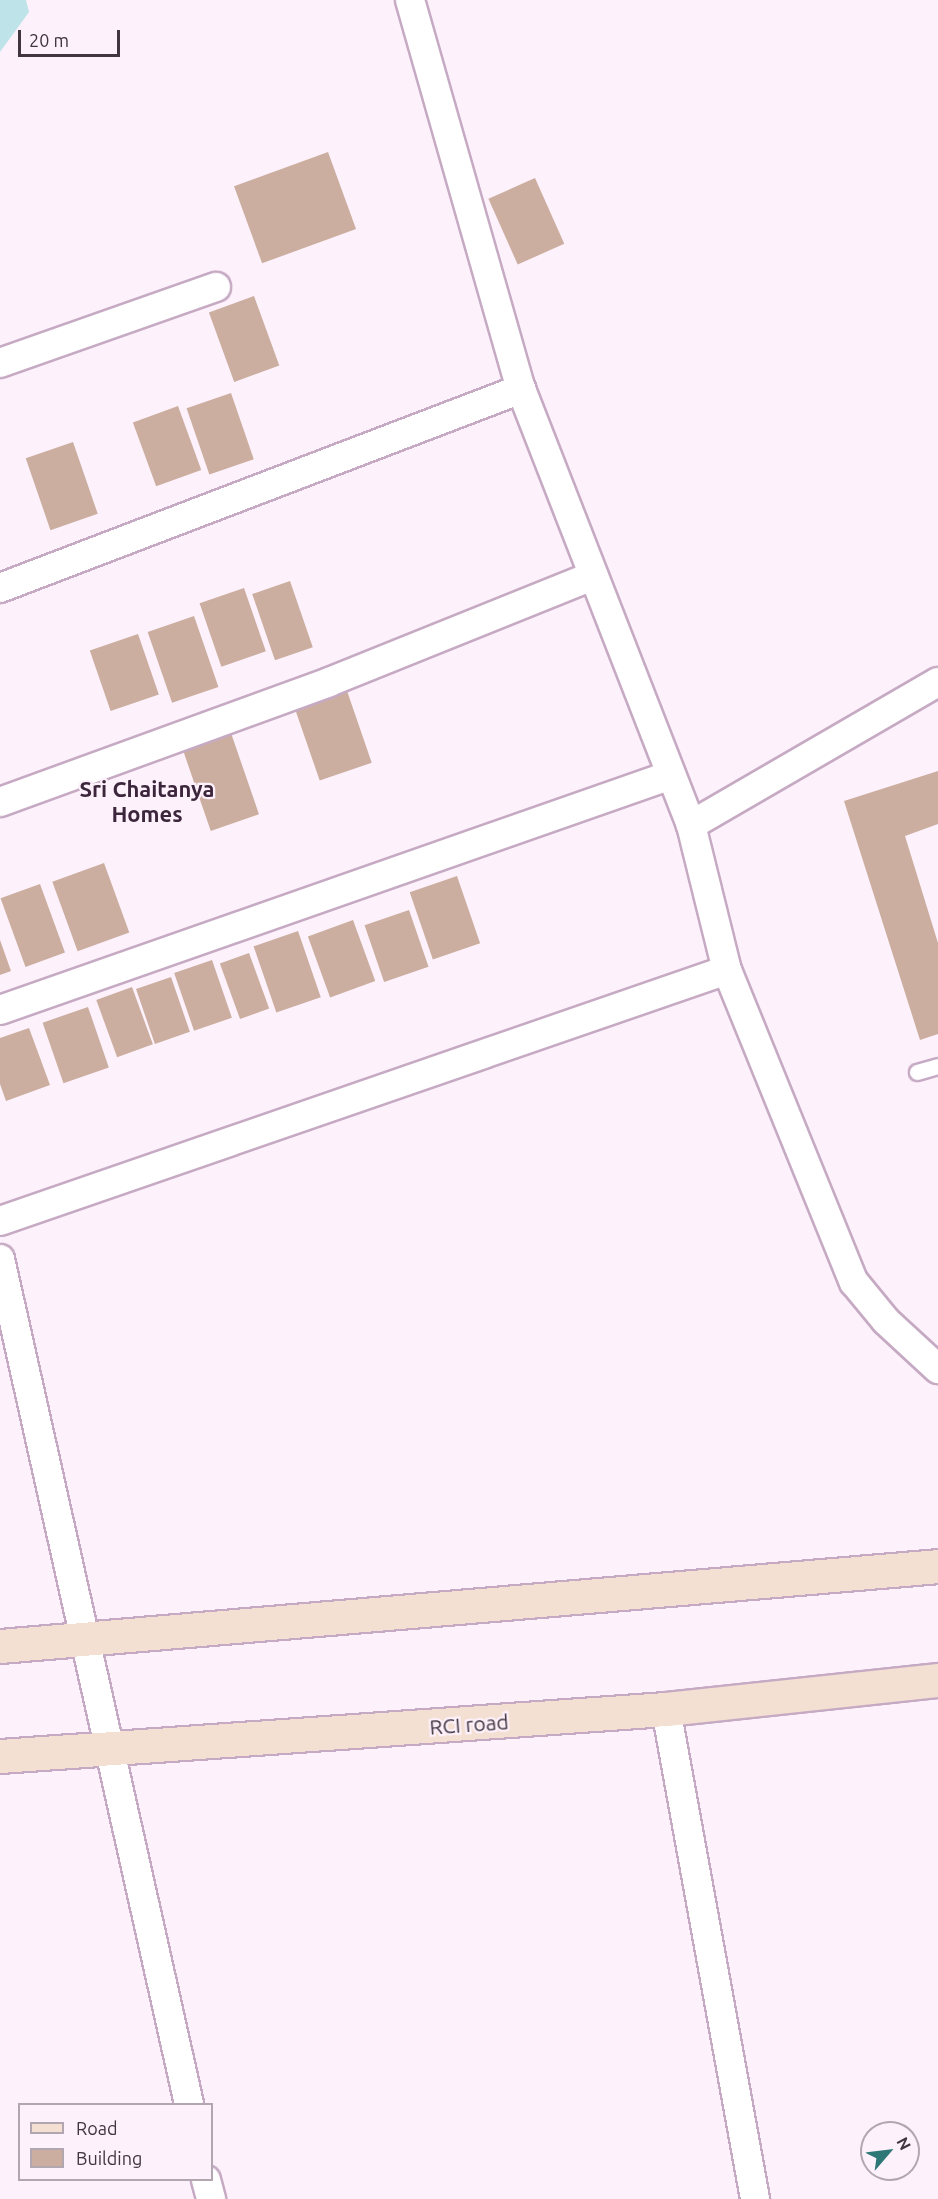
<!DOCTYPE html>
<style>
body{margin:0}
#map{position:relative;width:938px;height:2199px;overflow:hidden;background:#fdf1fb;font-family:Ubuntu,sans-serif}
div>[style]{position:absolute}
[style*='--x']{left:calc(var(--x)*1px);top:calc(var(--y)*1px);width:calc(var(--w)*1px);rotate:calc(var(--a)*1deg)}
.water>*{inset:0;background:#bee3e8}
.building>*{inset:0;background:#ccaea0;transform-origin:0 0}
.roads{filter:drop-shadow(2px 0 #c6aac3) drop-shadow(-2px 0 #c6aac3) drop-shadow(0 2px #c6aac3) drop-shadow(0 -2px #c6aac3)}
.service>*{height:15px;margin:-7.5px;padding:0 7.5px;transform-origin:7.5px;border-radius:7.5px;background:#fff}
.minor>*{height:28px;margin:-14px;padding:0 14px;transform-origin:14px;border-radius:14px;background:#fff}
.secondary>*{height:33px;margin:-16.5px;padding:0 16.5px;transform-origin:16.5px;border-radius:16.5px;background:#f4dfd3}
span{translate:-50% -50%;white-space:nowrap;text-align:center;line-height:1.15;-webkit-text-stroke:4.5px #fdf1fb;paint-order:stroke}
.street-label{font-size:21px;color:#413540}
.neighbourhood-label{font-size:22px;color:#3c263b;font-weight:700}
.legend{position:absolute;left:18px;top:2103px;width:195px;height:78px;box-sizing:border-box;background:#fdf1fb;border:2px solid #b2a6b0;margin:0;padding:8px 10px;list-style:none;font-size:18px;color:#413540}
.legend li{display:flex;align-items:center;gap:12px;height:30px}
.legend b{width:30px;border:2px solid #b2a6b0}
.north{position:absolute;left:860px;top:2121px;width:60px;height:60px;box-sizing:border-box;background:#fdf1fb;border:2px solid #b2a6b0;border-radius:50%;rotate:62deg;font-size:16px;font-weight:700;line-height:24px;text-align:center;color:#413540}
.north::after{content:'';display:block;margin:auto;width:21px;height:27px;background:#2d7777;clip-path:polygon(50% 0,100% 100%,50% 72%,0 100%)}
.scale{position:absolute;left:18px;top:30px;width:102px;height:27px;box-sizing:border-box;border:3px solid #413540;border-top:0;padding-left:8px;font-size:18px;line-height:21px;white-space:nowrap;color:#413540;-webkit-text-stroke:4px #fdf1fb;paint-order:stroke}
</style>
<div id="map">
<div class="water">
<div style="clip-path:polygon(0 0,26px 0,29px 12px,0 52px)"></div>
</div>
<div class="building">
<div style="left:328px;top:152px;width:82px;height:100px;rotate:70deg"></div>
<div style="left:535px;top:178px;width:72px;height:51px;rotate:66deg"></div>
<div style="left:254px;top:296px;width:74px;height:48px;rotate:70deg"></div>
<div style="left:231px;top:393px;width:70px;height:47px;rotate:71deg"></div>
<div style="left:178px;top:406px;width:68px;height:48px;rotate:70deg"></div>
<div style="left:73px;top:442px;width:76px;height:50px;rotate:71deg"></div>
<div style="left:290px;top:581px;width:70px;height:40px;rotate:71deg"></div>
<div style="left:244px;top:588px;width:67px;height:47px;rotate:71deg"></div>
<div style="left:194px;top:616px;width:75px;height:49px;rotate:71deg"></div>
<div style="left:138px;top:634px;width:64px;height:51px;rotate:71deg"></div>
<div style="left:346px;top:688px;width:79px;height:55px;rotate:71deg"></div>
<div style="left:231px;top:733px;width:86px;height:51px;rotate:71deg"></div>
<div style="clip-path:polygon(938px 771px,938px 824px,905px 836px,938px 943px,938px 1034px,920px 1040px,844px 801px)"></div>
<div style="left:104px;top:863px;width:74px;height:55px;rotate:70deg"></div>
<div style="left:457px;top:876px;width:71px;height:50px;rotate:71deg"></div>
<div style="left:40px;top:884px;width:73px;height:42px;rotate:70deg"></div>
<div style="left:409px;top:910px;width:60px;height:47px;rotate:71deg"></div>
<div style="left:353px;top:920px;width:65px;height:48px;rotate:70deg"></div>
<div style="left:298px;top:931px;width:70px;height:47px;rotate:71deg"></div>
<div style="clip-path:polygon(0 940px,11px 971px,0 975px)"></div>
<div style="left:249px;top:953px;width:59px;height:31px;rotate:70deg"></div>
<div style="left:212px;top:960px;width:61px;height:40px;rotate:71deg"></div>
<div style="left:171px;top:977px;width:58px;height:37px;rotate:71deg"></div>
<div style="left:132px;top:987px;width:61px;height:38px;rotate:70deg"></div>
<div style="left:88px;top:1007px;width:64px;height:48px;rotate:71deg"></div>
<div style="clip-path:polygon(29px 1028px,50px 1085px,6px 1101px,0 1084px,0 1038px)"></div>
</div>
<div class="roads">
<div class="service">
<div style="--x:917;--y:1072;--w:22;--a:-16"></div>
</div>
<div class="minor">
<div style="--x:410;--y:0;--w:405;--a:74.1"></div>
<div style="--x:521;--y:389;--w:468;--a:68.7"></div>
<div style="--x:691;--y:825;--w:149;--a:76.1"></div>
<div style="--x:727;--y:970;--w:337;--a:67.9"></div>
<div style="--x:854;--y:1282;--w:50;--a:50.6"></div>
<div style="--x:886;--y:1321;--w:71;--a:42.7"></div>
<div style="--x:0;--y:363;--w:229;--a:-19.4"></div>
<div style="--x:0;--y:588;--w:558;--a:-20.9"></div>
<div style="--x:0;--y:802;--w:350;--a:-20"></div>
<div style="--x:329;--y:682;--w:284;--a:-21.9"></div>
<div style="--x:691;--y:825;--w:285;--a:-30.1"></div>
<div style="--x:0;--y:1010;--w:711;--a:-19.3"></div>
<div style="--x:0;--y:1221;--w:769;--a:-19.05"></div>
<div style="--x:0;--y:1259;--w:866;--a:77.39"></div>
<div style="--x:666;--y:1709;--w:498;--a:79.7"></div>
<div style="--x:206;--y:2180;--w:20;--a:75"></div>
</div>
<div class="secondary">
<div style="--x:0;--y:1646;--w:941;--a:-4.87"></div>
<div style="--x:0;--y:1756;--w:668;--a:-4.04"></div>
<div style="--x:666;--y:1709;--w:274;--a:-6.1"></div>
</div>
</div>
<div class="street-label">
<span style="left:469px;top:1724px;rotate:-4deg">RCI road</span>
</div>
<div class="neighbourhood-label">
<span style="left:147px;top:801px">Sri Chaitanya<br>Homes</span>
</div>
<ul class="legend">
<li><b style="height:8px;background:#f4dfd3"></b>Road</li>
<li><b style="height:16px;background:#ccaea0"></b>Building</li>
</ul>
<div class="north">N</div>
<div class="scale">20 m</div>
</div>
